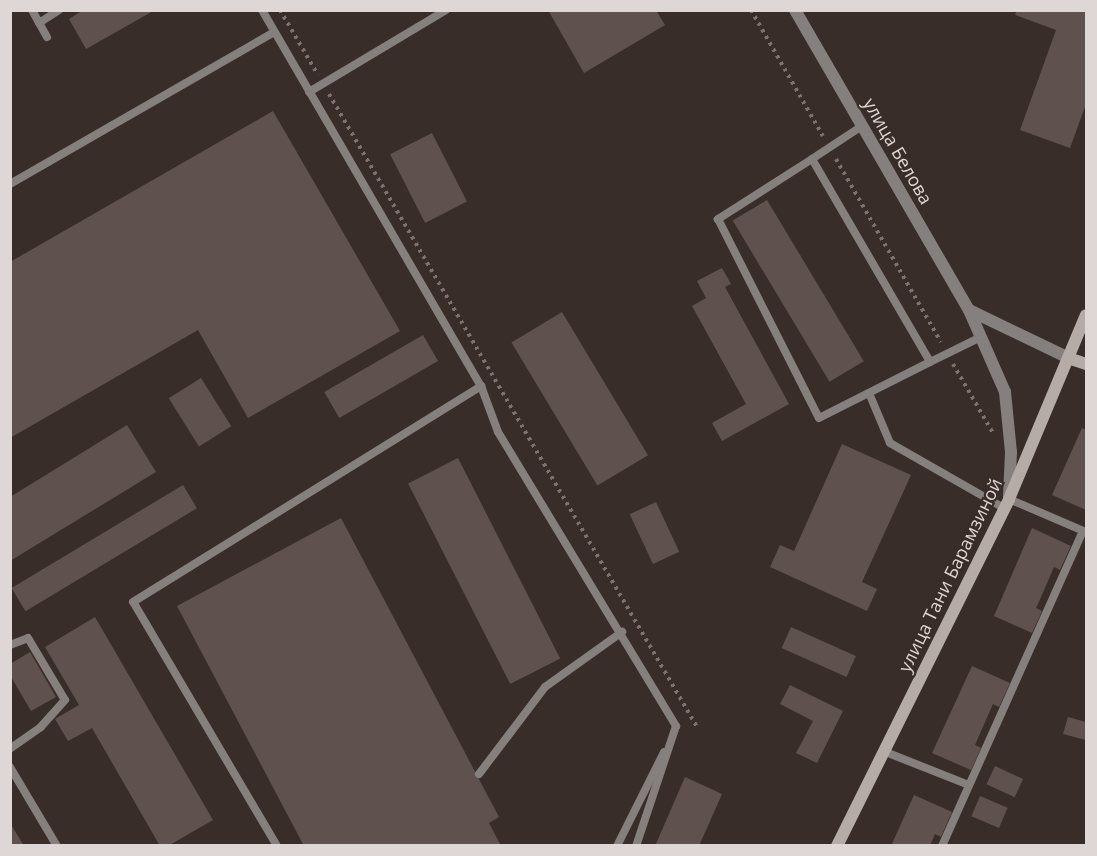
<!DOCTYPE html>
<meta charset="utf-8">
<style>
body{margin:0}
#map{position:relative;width:1097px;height:856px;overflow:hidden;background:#392d29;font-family:"Open Sans",sans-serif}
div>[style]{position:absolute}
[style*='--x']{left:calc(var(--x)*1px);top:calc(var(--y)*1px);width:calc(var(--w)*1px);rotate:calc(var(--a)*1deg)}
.building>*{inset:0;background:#5f524e;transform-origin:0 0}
.path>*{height:4px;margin-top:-2px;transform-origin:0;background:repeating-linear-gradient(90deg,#7d726f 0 3px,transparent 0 7.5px)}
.lane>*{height:8px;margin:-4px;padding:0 4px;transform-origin:4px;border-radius:4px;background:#857f7d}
.street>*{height:12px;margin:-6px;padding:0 6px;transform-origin:6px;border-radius:6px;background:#857f7d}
.secondary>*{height:12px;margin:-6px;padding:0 6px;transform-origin:6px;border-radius:6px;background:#b5aba7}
span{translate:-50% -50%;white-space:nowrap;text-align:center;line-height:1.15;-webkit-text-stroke:4.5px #392d29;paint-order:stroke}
.street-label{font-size:18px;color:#dfd7d5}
.frame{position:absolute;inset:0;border:12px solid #dfd7d5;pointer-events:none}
</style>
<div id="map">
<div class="building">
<div style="clip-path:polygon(83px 10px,155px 10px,86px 49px,69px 19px)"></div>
<div style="clip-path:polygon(548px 10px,656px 10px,665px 25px,584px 73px)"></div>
<div style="clip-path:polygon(1017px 10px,1086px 10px,1086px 104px,1070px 148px,1020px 130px,1056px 30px,1015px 15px)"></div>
<div style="clip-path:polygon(273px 111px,400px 331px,248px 418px,198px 330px,10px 438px,10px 262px)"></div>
<div style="left:432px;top:133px;width:77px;height:47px;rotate:63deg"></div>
<div style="left:767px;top:200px;width:188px;height:40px;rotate:59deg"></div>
<div style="clip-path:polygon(722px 268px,731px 284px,725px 287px,789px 404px,722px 441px,712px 423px,746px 404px,692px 306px,706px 298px,697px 281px)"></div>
<div style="left:562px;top:312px;width:167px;height:59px;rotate:59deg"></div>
<div style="left:423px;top:335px;width:30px;height:114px;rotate:60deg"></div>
<div style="left:201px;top:378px;width:57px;height:38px;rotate:58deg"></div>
<div style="clip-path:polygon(127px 425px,156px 472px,10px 561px,10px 497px)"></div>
<div style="clip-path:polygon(1082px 428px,1086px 430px,1086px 510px,1052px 495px)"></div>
<div style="clip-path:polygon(842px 444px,911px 475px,862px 582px,877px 589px,867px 611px,770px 567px,780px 545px,794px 551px)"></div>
<div style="left:458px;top:458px;width:225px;height:56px;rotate:63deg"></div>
<div style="left:183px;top:485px;width:27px;height:200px;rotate:59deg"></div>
<div style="left:656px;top:502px;width:55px;height:29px;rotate:65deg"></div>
<div style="clip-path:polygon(341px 518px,499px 817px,489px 823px,501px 846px,304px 846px,177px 606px)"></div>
<div style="clip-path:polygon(1032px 528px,1071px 546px,1060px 570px,1054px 567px,1038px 604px,1036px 608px,1042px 611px,1032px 633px,994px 616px)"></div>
<div style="clip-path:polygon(95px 617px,213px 820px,168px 846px,160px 846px,92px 728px,68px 741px,55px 719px,79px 705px,45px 647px)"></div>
<div style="left:791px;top:627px;width:71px;height:23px;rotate:24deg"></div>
<div style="clip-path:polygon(30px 652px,56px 697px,31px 711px,10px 675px,10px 664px)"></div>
<div style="clip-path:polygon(972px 666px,1010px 683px,999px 707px,993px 704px,975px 745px,981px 748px,971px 770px,932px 753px)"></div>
<div style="clip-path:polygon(790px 685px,843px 711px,817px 763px,796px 753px,813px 721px,780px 704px)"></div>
<div style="clip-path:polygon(1068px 717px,1086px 722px,1086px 740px,1063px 734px)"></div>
<div style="left:995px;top:766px;width:31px;height:20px;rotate:25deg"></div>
<div style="clip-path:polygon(685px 777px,722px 794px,699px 846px,655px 846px)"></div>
<div style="clip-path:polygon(914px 795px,952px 812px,941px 837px,935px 834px,930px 846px,891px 846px)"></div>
<div style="left:980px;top:796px;width:30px;height:22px;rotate:23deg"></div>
<div style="clip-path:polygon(10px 823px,24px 846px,10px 846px)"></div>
</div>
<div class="path">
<div style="--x:280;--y:10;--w:75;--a:59.7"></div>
<div style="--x:751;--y:10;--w:145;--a:60.3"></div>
<div style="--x:329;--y:94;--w:732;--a:59.83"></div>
<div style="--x:836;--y:159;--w:211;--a:60.2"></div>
<div style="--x:953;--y:364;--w:80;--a:59.9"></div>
</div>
<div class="lane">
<div style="--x:32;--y:10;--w:31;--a:61"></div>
<div style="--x:262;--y:10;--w:435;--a:59.8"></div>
<div style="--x:481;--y:386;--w:49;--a:69.7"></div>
<div style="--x:498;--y:432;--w:344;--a:58.8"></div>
<div style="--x:676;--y:726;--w:126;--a:108.4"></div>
<div style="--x:39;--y:23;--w:24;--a:-33"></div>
<div style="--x:309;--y:92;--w:160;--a:-30.9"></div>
<div style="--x:862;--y:126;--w:60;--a:146.6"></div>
<div style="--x:812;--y:159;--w:235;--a:59.8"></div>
<div style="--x:930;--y:362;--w:57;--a:-26.1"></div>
<div style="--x:812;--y:159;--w:112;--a:147.4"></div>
<div style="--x:718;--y:219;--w:223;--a:63.1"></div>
<div style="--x:819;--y:418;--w:124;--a:-26.8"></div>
<div style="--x:10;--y:184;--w:305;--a:-29.9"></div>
<div style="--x:869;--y:393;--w:54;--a:67.2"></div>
<div style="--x:890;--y:443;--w:131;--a:29.7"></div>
<div style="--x:1009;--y:499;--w:84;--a:23.2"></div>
<div style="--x:10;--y:645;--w:19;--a:-21"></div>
<div style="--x:28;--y:638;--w:72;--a:59.2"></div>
<div style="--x:65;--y:700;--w:36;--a:132"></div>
<div style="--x:41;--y:727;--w:38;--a:145"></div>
<div style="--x:883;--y:751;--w:92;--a:21.6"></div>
<div style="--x:10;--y:767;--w:92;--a:59.3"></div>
<div style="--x:479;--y:774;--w:109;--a:-52.8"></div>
<div style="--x:545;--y:687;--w:95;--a:-35.5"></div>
<div style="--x:277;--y:846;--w:283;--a:-120.5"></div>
<div style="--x:133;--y:602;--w:410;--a:-31.8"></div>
<div style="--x:617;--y:846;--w:105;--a:-63.4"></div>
<div style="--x:942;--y:846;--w:345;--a:-65.9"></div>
</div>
<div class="street">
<div style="--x:795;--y:10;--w:347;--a:59.9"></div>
<div style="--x:969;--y:310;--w:113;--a:25.7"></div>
<div style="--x:969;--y:310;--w:90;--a:66.3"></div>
<div style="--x:1005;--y:392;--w:60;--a:84.3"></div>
<div style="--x:1011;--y:452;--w:44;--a:92.6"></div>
</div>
<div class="secondary">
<div style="--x:1071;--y:359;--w:16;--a:18"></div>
<div style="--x:837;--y:846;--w:387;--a:-63.6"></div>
<div style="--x:1009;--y:499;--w:199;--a:-67.3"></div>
</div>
<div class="street-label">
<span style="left:898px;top:151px;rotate:60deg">улица Белова</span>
<span style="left:950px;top:575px;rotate:-64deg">улица Тани Барамзиной</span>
</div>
<div class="frame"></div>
</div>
